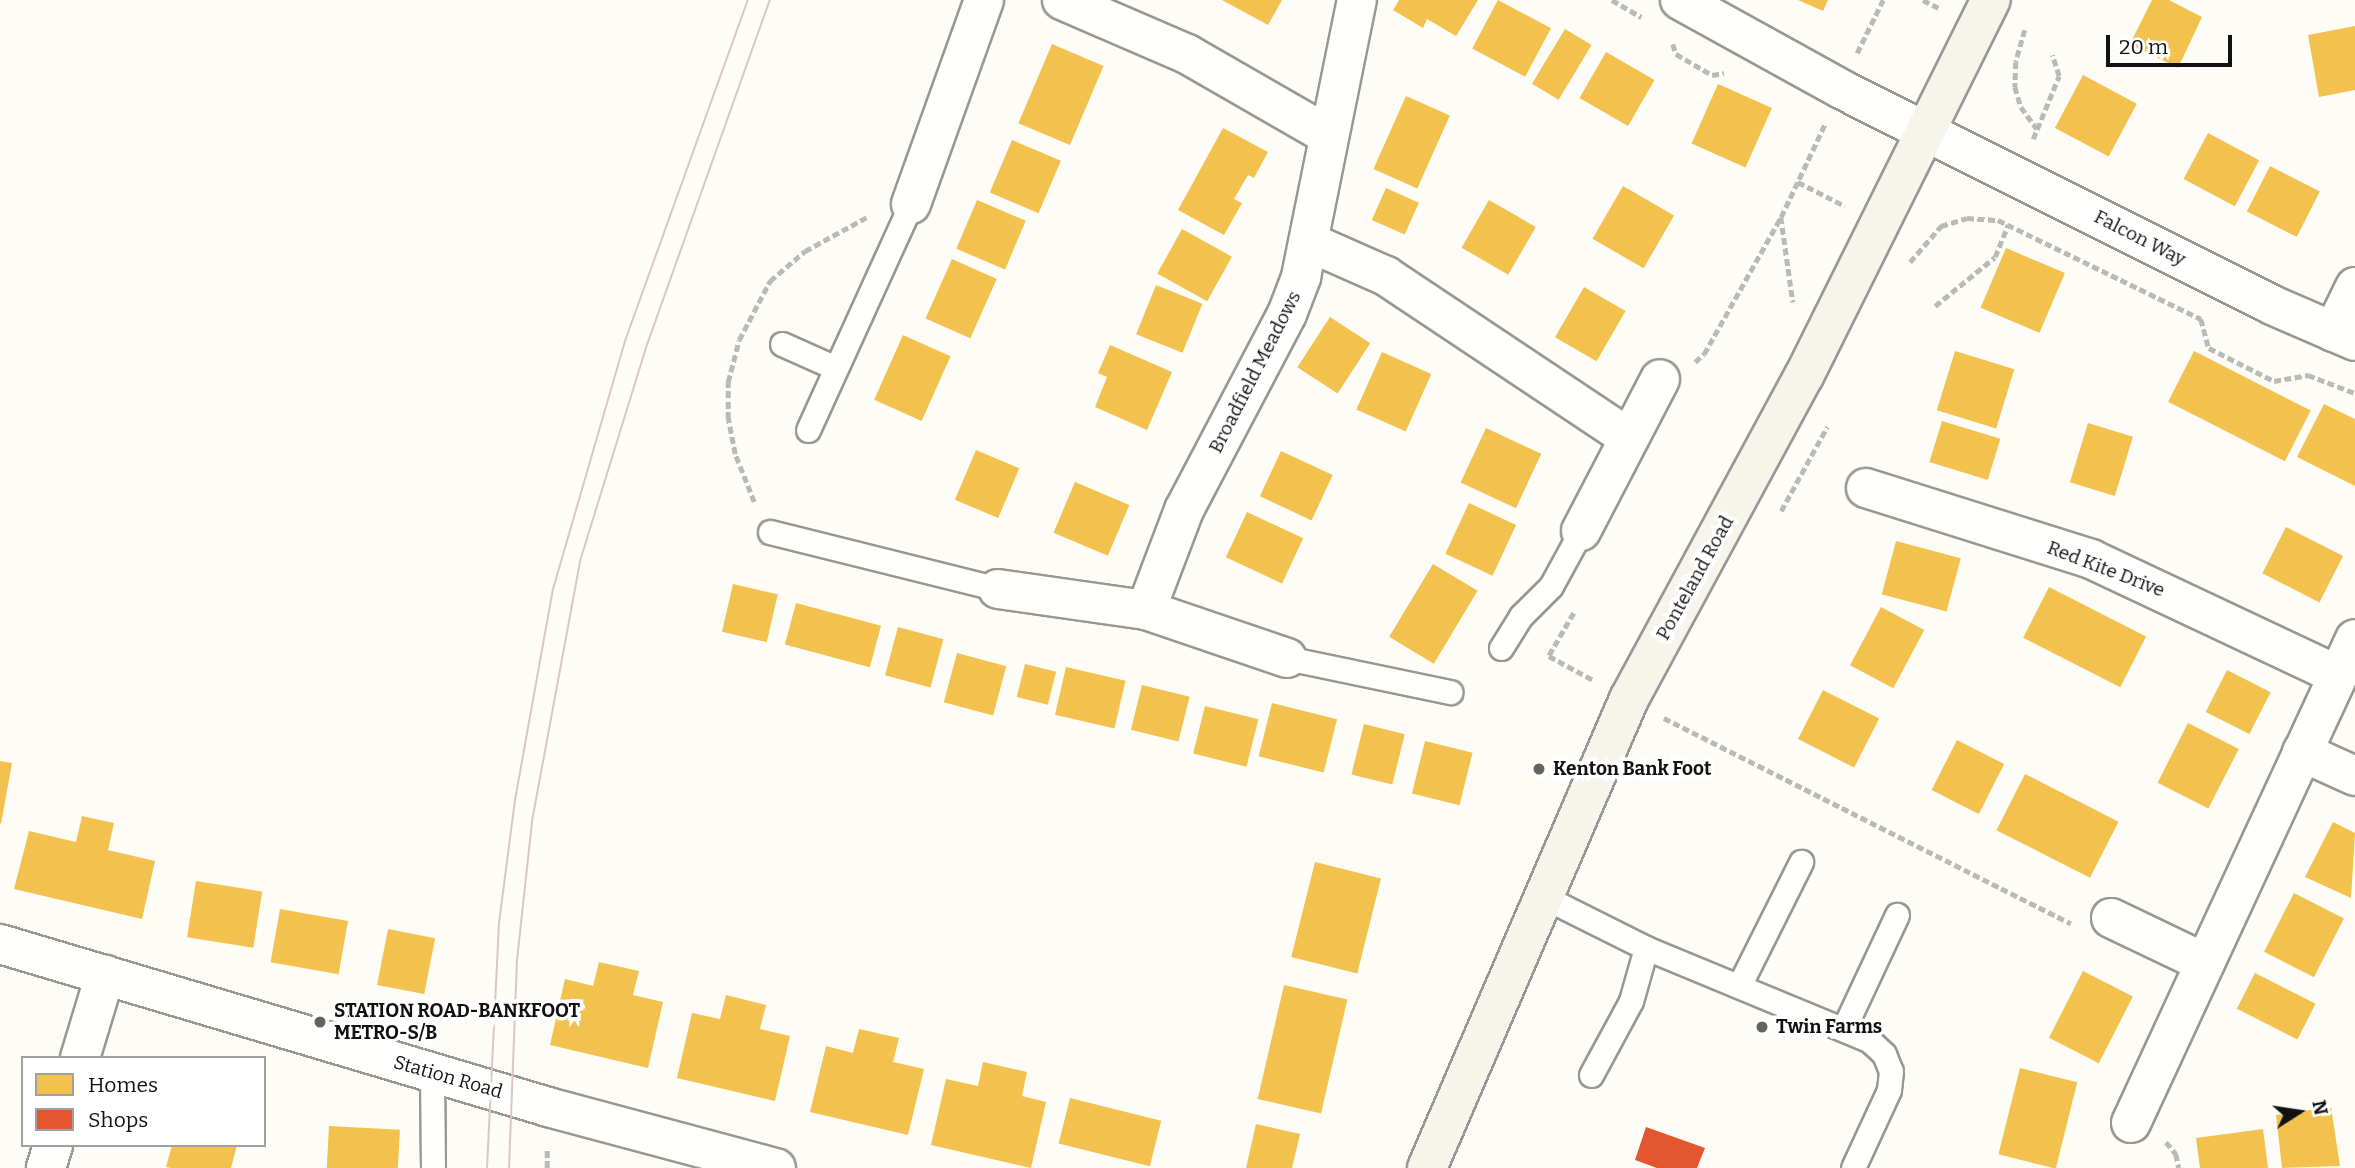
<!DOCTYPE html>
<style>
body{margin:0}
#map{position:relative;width:2355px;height:1168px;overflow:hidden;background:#fdfcf7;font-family:Bitter,serif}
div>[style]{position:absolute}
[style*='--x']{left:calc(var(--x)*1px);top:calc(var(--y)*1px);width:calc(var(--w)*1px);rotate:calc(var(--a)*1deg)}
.homes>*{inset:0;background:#f2c14e;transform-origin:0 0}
.shops>*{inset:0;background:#e4572e}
.path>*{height:4.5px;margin-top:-2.25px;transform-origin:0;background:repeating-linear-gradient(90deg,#b9b9b8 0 7px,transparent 0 10.5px)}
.roads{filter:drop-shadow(2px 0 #979795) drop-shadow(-2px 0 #979795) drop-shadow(0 2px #979795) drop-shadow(0 -2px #979795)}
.service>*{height:23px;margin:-11.5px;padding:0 11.5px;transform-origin:11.5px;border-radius:11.5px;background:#fffffe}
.minor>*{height:38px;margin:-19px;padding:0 19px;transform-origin:19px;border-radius:19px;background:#fffffe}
.tertiary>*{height:38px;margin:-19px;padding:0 19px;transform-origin:19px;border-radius:19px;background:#fffffe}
.secondary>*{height:38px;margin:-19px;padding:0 19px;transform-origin:19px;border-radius:19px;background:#f6f4eb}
.tram>*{height:2px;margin:-1px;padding:0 1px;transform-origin:1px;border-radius:1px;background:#d9c6c7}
.dots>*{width:19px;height:19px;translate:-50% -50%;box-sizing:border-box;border:4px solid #fff;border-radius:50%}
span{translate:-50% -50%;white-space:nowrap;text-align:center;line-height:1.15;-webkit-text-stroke:7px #fff;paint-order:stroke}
.street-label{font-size:19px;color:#111}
.poi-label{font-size:19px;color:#111;font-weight:700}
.left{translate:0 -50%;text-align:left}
.legend{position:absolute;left:21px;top:1056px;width:245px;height:91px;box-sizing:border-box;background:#fff;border:2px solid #a0a0a0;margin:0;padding:9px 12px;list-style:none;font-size:21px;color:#111}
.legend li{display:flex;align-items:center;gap:14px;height:35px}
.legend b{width:35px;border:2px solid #a0a0a0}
.north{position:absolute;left:2264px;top:1077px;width:70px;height:70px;-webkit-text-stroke:5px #fff;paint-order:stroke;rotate:78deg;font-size:19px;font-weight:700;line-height:28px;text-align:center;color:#111}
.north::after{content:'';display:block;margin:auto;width:24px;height:32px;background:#111;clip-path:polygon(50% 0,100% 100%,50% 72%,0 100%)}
.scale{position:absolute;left:2106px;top:35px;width:126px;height:32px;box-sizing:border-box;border:4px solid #111;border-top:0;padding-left:9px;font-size:21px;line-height:24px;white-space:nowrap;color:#111;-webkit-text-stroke:5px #fff;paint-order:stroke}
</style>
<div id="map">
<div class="homes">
<div style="clip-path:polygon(1222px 0,1282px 0,1268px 25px)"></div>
<div style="clip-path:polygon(1399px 0,1478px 0,1456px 36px,1427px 19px,1423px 28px,1393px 10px)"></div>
<div style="left:1498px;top:0;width:60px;height:55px;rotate:28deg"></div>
<div style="clip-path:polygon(1798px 0,1828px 0,1823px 11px)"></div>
<div style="clip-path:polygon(2152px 0,2169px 0,2202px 17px,2178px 68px,2130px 44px)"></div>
<div style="clip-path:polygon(2355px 26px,2355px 90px,2319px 97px,2308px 35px)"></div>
<div style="left:1565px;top:29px;width:31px;height:64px;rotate:31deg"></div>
<div style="left:1052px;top:44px;width:56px;height:86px;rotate:23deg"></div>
<div style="left:1606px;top:52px;width:56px;height:53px;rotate:30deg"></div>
<div style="left:2083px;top:75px;width:61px;height:60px;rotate:28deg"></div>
<div style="left:1718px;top:84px;width:59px;height:65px;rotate:24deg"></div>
<div style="left:1406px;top:96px;width:48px;height:80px;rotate:24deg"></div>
<div style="clip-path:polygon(1223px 128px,1268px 152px,1254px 178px,1248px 175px,1234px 199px,1242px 203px,1224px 235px,1178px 210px)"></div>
<div style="left:2208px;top:133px;width:58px;height:52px;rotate:28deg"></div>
<div style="left:1012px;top:140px;width:53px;height:57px;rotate:23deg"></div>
<div style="left:2270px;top:166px;width:56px;height:51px;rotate:27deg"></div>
<div style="left:1623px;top:186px;width:59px;height:61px;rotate:30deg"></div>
<div style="left:1386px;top:188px;width:36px;height:35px;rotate:24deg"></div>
<div style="left:977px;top:200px;width:53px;height:53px;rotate:23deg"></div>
<div style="left:1489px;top:200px;width:54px;height:55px;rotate:30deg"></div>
<div style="left:1182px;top:229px;width:57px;height:51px;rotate:29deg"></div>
<div style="left:2006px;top:248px;width:64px;height:65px;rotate:23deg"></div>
<div style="left:952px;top:259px;width:49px;height:65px;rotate:24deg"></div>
<div style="left:1156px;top:285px;width:50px;height:53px;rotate:22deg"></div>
<div style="left:1584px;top:287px;width:48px;height:58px;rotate:30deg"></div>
<div style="left:1330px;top:317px;width:48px;height:60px;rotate:33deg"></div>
<div style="left:903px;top:335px;width:52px;height:71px;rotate:24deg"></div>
<div style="clip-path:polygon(1110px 345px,1172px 372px,1147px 430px,1095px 407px,1107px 377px,1098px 373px)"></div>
<div style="left:1955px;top:351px;width:62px;height:62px;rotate:17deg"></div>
<div style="left:2194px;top:351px;width:131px;height:57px;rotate:27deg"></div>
<div style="left:1382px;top:352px;width:54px;height:63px;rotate:24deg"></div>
<div style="clip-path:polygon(2324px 404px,2355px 419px,2355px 486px,2297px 457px)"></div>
<div style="left:1942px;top:421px;width:61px;height:43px;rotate:17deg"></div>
<div style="left:2088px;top:423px;width:47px;height:62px;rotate:17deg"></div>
<div style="left:1486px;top:428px;width:61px;height:60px;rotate:25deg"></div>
<div style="left:976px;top:450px;width:47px;height:54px;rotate:23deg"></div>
<div style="left:1281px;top:451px;width:57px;height:50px;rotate:25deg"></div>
<div style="left:1075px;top:482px;width:59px;height:55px;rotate:23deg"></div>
<div style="left:1469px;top:503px;width:52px;height:56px;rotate:25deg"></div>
<div style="left:1247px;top:512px;width:62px;height:50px;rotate:25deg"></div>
<div style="left:2286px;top:527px;width:64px;height:52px;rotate:27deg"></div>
<div style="left:1896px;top:541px;width:67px;height:55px;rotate:15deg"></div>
<div style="left:1433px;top:564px;width:52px;height:85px;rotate:31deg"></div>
<div style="left:733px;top:584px;width:46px;height:49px;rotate:13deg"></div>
<div style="left:2049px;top:587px;width:109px;height:57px;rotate:27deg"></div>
<div style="left:796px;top:603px;width:88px;height:43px;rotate:15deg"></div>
<div style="left:1881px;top:607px;width:49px;height:66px;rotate:28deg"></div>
<div style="left:898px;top:627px;width:47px;height:50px;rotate:15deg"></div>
<div style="left:957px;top:653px;width:51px;height:51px;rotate:15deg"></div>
<div style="left:1025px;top:664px;width:32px;height:34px;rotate:14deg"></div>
<div style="left:1066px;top:667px;width:61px;height:49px;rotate:13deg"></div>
<div style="left:2227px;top:670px;width:49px;height:47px;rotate:27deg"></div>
<div style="left:1142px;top:685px;width:49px;height:46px;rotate:14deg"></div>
<div style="left:1823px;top:690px;width:63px;height:55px;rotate:27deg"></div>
<div style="left:1272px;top:703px;width:67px;height:55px;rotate:14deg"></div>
<div style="left:1205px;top:706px;width:55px;height:49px;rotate:14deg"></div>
<div style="left:2188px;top:723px;width:57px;height:67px;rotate:27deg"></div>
<div style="left:1364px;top:724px;width:42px;height:52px;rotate:14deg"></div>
<div style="left:1957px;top:740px;width:53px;height:56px;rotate:27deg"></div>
<div style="left:1425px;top:741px;width:49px;height:54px;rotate:14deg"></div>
<div style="clip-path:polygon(0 761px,12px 763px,1px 824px,0 823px)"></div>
<div style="left:2025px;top:774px;width:105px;height:63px;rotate:27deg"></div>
<div style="clip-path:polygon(82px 816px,114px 823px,108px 850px,155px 861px,142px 919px,14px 889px,29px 831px,76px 842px)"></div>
<div style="clip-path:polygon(2333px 822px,2355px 833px,2351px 898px,2305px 877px)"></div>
<div style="left:1315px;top:862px;width:68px;height:98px;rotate:14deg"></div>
<div style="left:196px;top:881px;width:67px;height:57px;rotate:9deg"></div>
<div style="left:2294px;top:893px;width:56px;height:66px;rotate:27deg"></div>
<div style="left:280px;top:909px;width:69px;height:54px;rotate:10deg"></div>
<div style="left:388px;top:929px;width:48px;height:57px;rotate:11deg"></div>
<div style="clip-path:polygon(599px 962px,639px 971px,633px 995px,663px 1002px,648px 1068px,550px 1045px,565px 979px,593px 986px)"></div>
<div style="left:2083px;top:971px;width:56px;height:75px;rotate:27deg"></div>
<div style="left:2255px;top:973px;width:68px;height:40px;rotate:27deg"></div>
<div style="left:1284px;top:985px;width:65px;height:117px;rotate:13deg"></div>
<div style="clip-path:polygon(726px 995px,766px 1005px,760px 1029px,790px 1036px,775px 1101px,677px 1078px,692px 1013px,720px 1019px)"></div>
<div style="clip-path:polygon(859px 1029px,899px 1038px,893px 1062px,924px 1069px,908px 1135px,810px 1112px,826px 1046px,853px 1053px)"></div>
<div style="clip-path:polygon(983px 1062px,1027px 1072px,1022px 1096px,1046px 1102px,1031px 1168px,931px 1145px,946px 1079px,978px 1086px)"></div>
<div style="left:2020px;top:1068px;width:59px;height:89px;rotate:14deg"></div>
<div style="left:1070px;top:1098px;width:94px;height:47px;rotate:14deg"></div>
<div style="clip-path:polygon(2331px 1107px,2340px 1166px,2282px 1168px,2276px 1115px)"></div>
<div style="clip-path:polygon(1256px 1124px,1300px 1134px,1292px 1168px,1246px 1168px)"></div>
<div style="left:329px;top:1126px;width:71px;height:42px;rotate:3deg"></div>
<div style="clip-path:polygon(2263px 1129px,2268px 1168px,2200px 1168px,2196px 1138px)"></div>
<div style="clip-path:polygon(172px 1145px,237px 1145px,231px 1168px,171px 1168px,166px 1167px)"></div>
</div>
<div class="shops">
<div style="clip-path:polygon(1646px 1127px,1705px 1148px,1697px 1168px,1657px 1168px,1635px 1160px)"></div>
</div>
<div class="path">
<div style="--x:1612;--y:0;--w:34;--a:30"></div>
<div style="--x:1923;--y:0;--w:20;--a:27"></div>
<div style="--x:2025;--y:30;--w:33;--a:106"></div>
<div style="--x:2016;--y:62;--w:25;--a:92"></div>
<div style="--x:2015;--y:87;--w:21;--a:73"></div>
<div style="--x:2021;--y:107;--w:27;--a:54"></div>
<div style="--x:1673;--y:44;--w:10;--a:73"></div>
<div style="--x:1676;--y:54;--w:42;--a:30.3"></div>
<div style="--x:1712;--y:75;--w:12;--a:-9"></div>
<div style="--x:1857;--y:53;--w:59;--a:-63.9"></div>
<div style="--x:2033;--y:139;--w:68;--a:-67.6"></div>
<div style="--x:2059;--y:76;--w:22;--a:-108"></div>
<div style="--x:1798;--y:182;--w:53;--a:27.1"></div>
<div style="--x:1781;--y:217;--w:86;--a:82"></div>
<div style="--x:1910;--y:262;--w:48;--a:-49.3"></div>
<div style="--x:1941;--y:226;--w:27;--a:-17"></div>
<div style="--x:1967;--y:218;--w:31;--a:4"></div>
<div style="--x:1998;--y:220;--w:226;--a:26"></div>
<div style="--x:2201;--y:319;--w:30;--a:75"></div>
<div style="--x:2209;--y:348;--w:73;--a:26.9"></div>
<div style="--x:2274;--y:381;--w:35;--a:-10"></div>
<div style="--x:2308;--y:375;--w:50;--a:21"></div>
<div style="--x:1935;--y:306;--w:77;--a:-39.2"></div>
<div style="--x:1995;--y:257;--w:35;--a:-68"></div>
<div style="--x:1695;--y:362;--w:12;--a:-42"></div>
<div style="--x:1704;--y:354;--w:157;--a:-60.7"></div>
<div style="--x:1781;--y:217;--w:103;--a:-64.7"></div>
<div style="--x:754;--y:502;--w:52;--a:-111.6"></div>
<div style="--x:735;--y:454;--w:36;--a:-101"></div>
<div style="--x:728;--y:419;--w:37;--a:-90"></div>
<div style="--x:728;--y:382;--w:43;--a:-75.3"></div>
<div style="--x:739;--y:340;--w:67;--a:-62.3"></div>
<div style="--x:770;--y:281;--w:46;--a:-40.6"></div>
<div style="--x:805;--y:251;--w:71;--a:-28.7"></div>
<div style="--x:1781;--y:511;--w:96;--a:-61.3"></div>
<div style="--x:1574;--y:613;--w:50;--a:120.2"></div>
<div style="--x:1549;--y:656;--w:50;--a:28.6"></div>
<div style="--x:1664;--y:718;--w:456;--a:26.8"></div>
<div style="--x:2166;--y:1142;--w:16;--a:50"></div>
<div style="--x:2176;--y:1154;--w:14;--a:78"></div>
<div style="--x:547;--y:1168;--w:18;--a:-90"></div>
</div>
<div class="roads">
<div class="service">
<div style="--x:782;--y:344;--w:59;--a:24"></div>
<div style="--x:808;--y:430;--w:248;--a:-65.5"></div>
<div style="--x:770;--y:532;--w:235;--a:14"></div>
<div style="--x:1501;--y:648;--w:38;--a:-58"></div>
<div style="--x:1521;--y:616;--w:42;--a:-45"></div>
<div style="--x:1551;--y:586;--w:63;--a:-61.4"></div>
<div style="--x:1287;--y:658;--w:167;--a:11.8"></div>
<div style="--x:1542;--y:896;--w:116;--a:26.6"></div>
<div style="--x:1646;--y:948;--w:243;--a:22.5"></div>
<div style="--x:1870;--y:1041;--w:19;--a:43"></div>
<div style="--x:1884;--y:1054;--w:18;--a:68"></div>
<div style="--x:1891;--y:1071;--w:19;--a:96"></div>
<div style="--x:1889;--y:1090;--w:86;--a:114.8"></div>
<div style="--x:1739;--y:986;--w:139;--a:-63.4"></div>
<div style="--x:1844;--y:1028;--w:125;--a:-64.9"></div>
<div style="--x:432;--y:1073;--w:95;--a:89.4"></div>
<div style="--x:1591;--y:1075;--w:84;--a:-61.6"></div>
<div style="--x:1631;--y:1001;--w:55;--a:-74.2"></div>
</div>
<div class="minor">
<div style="--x:1062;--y:0;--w:136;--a:23.4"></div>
<div style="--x:1187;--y:54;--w:163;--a:29.9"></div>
<div style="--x:1680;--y:0;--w:184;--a:28.9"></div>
<div style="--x:1841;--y:89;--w:482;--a:26.6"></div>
<div style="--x:2272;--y:305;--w:90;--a:23.4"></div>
<div style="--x:911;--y:204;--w:217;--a:-70.3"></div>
<div style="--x:1309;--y:242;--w:84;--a:23.8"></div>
<div style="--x:1386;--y:276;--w:292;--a:33.7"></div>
<div style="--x:2333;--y:332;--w:50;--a:-63.9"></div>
<div style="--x:1866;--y:488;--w:236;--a:17.5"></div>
<div style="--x:2091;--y:559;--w:272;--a:25.2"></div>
<div style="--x:1581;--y:531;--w:171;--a:-62.5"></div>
<div style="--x:998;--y:589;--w:149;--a:8.1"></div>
<div style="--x:1146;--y:610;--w:149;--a:18.8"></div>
<div style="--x:1146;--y:610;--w:107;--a:-69.2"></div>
<div style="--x:1184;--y:510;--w:221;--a:-62.3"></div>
<div style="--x:1287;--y:314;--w:40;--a:-69"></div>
<div style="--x:1301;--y:277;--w:283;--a:-78.6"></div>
<div style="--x:2302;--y:752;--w:58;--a:24.4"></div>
<div style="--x:2111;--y:918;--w:104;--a:25.6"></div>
<div style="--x:80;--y:1058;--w:87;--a:-73.2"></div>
<div style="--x:2131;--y:1123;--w:533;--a:-65.16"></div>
<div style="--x:46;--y:1168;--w:24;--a:-73"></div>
</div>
<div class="tertiary">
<div style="--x:0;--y:944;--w:572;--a:16.56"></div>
<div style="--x:548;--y:1107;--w:236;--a:15"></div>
</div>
<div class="secondary">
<div style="--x:1427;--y:1168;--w:511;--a:-66.7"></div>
<div style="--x:1629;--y:699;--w:367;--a:-61.6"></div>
<div style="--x:1804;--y:376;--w:420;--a:-63.6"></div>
</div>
</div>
<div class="tram">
<div style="--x:487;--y:1168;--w:245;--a:-87.2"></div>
<div style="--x:499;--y:923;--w:124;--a:-82.6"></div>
<div style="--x:515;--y:800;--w:214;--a:-79.8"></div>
<div style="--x:553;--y:589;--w:258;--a:-73.8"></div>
<div style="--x:625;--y:341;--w:363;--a:-70.2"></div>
<div style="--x:509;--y:1168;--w:208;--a:-87.8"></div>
<div style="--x:517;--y:960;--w:140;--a:-83.8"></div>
<div style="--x:532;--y:821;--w:264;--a:-79.5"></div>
<div style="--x:580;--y:561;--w:229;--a:-72.8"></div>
<div style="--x:648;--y:342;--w:363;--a:-70.4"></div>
</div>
<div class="dots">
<div style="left:1539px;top:769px;background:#646362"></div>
<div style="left:320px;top:1022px;background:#646362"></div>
<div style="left:1762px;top:1027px;background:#646362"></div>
</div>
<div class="street-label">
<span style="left:2140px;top:238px;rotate:27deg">Falcon Way</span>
<span style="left:1255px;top:372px;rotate:-63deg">Broadfield Meadows</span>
<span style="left:2106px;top:569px;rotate:21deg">Red Kite Drive</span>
<span style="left:1695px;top:578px;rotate:-61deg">Ponteland Road</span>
<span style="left:448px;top:1077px;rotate:16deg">Station Road</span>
</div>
<div class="poi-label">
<span class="left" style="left:1553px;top:769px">Kenton Bank Foot</span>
<span class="left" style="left:334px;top:1022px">STATION ROAD-BANKFOOT<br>METRO-S/B</span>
<span class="left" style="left:1776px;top:1027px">Twin Farms</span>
</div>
<ul class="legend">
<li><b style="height:19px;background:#f2c14e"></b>Homes</li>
<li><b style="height:19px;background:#e4572e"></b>Shops</li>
</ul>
<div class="north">N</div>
<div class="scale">20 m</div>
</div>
